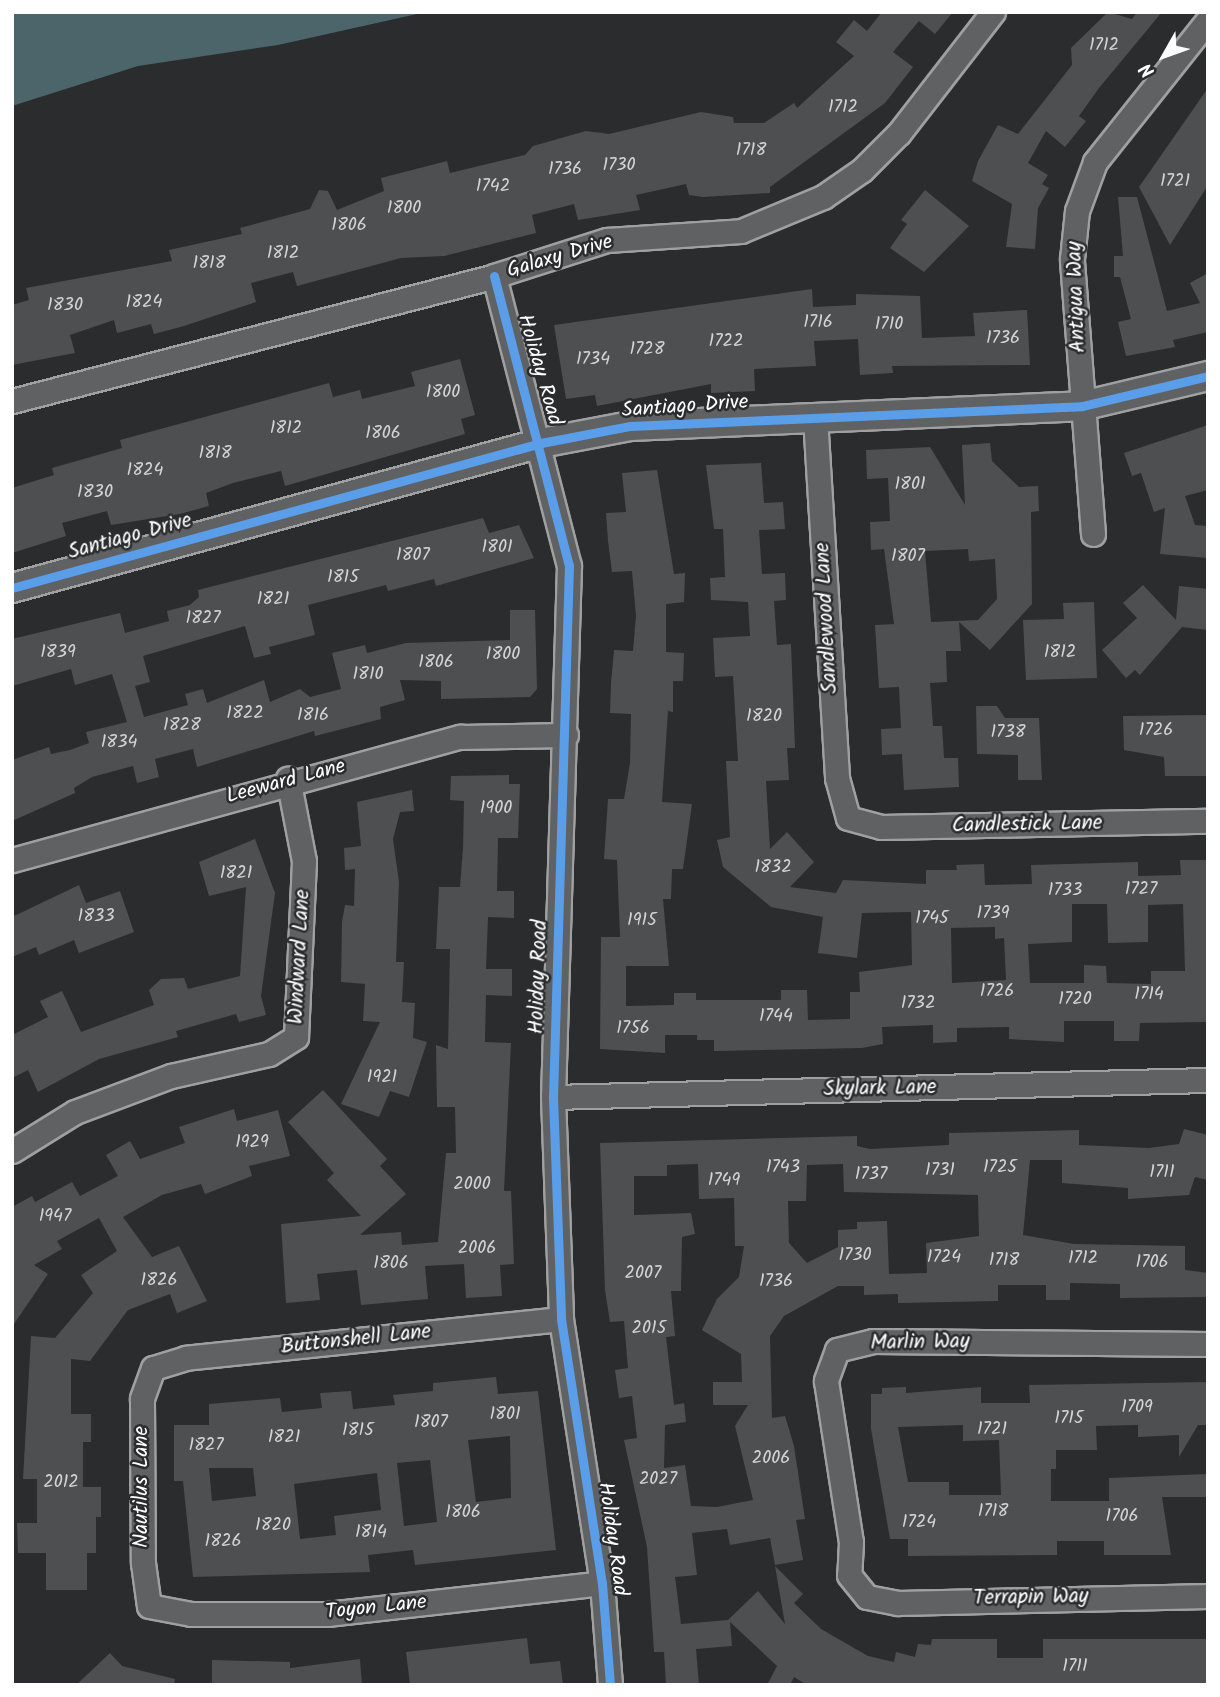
<!DOCTYPE html>
<style>
body{margin:0}
#map{position:relative;width:1220px;height:1697px;overflow:hidden;background:#2b2c2d;font-family:Kalam,sans-serif}
div>[style]{position:absolute}
[style*='--x']{left:calc(var(--x)*1px);top:calc(var(--y)*1px);width:calc(var(--w)*1px);rotate:calc(var(--a)*1deg)}
.water>*{inset:0;background:#4b656b}
.building>*{inset:0;background:#4e4f51}
.roads{filter:drop-shadow(2px 0 #a0a0a0) drop-shadow(-2px 0 #a0a0a0) drop-shadow(0 2px #a0a0a0) drop-shadow(0 -2px #a0a0a0)}
.minor>*{height:23px;margin:-11.5px;padding:0 11.5px;transform-origin:11.5px;border-radius:11.5px;background:#606162}
.tertiary>*{height:28px;margin:-14px;padding:0 14px;transform-origin:14px;border-radius:14px;background:#606162}
.cycleway>*{height:9px;margin:-4.5px;padding:0 4.5px;transform-origin:4.5px;border-radius:4.5px;background:#5a9eea}
span{translate:-50% -50%;white-space:nowrap;text-align:center;line-height:1.15;-webkit-text-stroke:5px #2a2d2e;paint-order:stroke}
.number-label{font-size:18px;color:#d3d3d4}
.number-label span{-webkit-text-stroke-width:0}
.street-label{font-size:21px;color:#fff}
.frame{position:absolute;inset:0;border:14px solid #fff;pointer-events:none}
.north{position:absolute;left:1129px;top:21px;width:70px;height:70px;-webkit-text-stroke:5px #2a2d2e;paint-order:stroke;rotate:230deg;font-size:19px;font-weight:700;line-height:28px;text-align:center;color:#fff}
.north::after{content:'';display:block;margin:auto;width:24px;height:32px;background:#fff;clip-path:polygon(50% 0,100% 100%,50% 72%,0 100%)}
</style>
<div id="map">
<div class="water">
<div style="clip-path:polygon(12px 12px,426px 12px,278px 45px,138px 66px,12px 106px)"></div>
</div>
<div class="building">
<div style="clip-path:polygon(882px 12px,953px 12px,935px 34px,919px 21px,893px 52px,913px 67px,885px 103px,770px 187px,770px 193px,703px 197px,689px 195px,686px 184px,636px 195px,640px 210px,578px 220px,574px 204px,532px 215px,536px 233px,444px 256px,401px 258px,297px 286px,293px 272px,251px 283px,256px 302px,184px 326px,154px 334px,151px 324px,117px 333px,114px 320px,70px 335px,75px 353px,12px 365px,12px 305px,29px 300px,26px 288px,172px 261px,169px 250px,242px 234px,240px 228px,310px 209px,319px 190px,328px 191px,337px 210px,384px 191px,381px 178px,447px 161px,450px 173px,525px 155px,533px 146px,586px 131px,609px 134px,701px 112px,733px 117px,734px 123px,764px 123px,794px 103px,797px 108px,854px 56px,836px 42px,854px 20px,867px 31px)"></div>
<div style="clip-path:polygon(1108px 12px,1132px 19px,1137px 12px,1162px 12px,1099px 88px,1079px 116px,1086px 121px,1065px 147px,1046px 131px,1028px 163px,1048px 175px,1042px 184px,1049px 188px,1038px 208px,1035px 249px,1006px 247px,1012px 204px,972px 181px,978px 161px,998px 125px,1018px 134px,1072px 65px,1071px 48px)"></div>
<div style="clip-path:polygon(1208px 88px,1208px 185px,1170px 245px,1139px 187px)"></div>
<div style="clip-path:polygon(925px 190px,969px 226px,924px 272px,890px 248px,907px 224px,901px 220px)"></div>
<div style="clip-path:polygon(1118px 197px,1137px 197px,1167px 311px,1200px 303px,1190px 283px,1208px 273px,1208px 332px,1173px 340px,1175px 347px,1126px 356px,1118px 322px,1131px 319px,1120px 277px,1114px 277px,1114px 256px,1123px 256px)"></div>
<div style="clip-path:polygon(812px 289px,813px 307px,856px 305px,856px 294px,920px 296px,922px 338px,975px 336px,973px 313px,1027px 310px,1030px 365px,892px 366px,893px 373px,860px 375px,858px 339px,814px 341px,816px 366px,754px 369px,755px 391px,711px 393px,711px 384px,597px 406px,595px 395px,566px 399px,554px 325px)"></div>
<div style="clip-path:polygon(460px 359px,475px 415px,461px 419px,465px 434px,285px 486px,281px 471px,233px 483px,206px 493px,209px 506px,180px 514px,111px 525px,107px 511px,62px 523px,66px 536px,12px 553px,12px 488px,54px 475px,52px 468px,122px 448px,120px 440px,329px 383px,333px 397px,360px 390px,362px 399px,415px 386px,411px 372px)"></div>
<div style="clip-path:polygon(1208px 425px,1208px 490px,1185px 496px,1195px 525px,1208px 526px,1208px 558px,1160px 554px,1165px 508px,1154px 512px,1141px 473px,1132px 476px,1124px 453px)"></div>
<div style="clip-path:polygon(evenodd,990px 443px,992px 461px,1019px 487px,1038px 486px,1039px 511px,1031px 512px,1032px 604px,990px 650px,959px 622px,961px 651px,946px 651px,947px 682px,930px 683px,933px 726px,942px 726px,944px 758px,958px 758px,959px 787px,904px 790px,902px 754px,882px 755px,881px 729px,901px 728px,899px 687px,879px 688px,875px 625px,894px 624px,884px 549px,871px 550px,870px 522px,890px 521px,888px 478px,867px 479px,866px 450px,930px 447px,965px 505px,962px 445px,990px 443px,968px 549px,969px 561px,995px 559px,997px 599px,978px 620px,931px 622px,925px 551px,968px 549px)"></div>
<div style="clip-path:polygon(evenodd,761px 463px,764px 503px,783px 502px,785px 529px,759px 530px,762px 574px,785px 573px,786px 600px,774px 601px,777px 645px,791px 644px,795px 748px,787px 748px,789px 780px,766px 781px,770px 849px,787px 832px,814px 862px,790px 887px,836px 893px,843px 880px,926px 884px,926px 870px,957px 870px,956px 865px,984px 864px,985px 885px,1032px 884px,1031px 865px,1138px 862px,1138px 876px,1181px 875px,1180px 860px,1207px 860px,1208px 1022px,1140px 1023px,1139px 1041px,1114px 1041px,1114px 1021px,1064px 1021px,1064px 1042px,1009px 1039px,1009px 1027px,957px 1028px,957px 1042px,933px 1043px,933px 1025px,882px 1027px,883px 1044px,862px 1048px,714px 1051px,714px 1040px,697px 1040px,697px 1035px,665px 1035px,665px 1053px,600px 1049px,601px 937px,620px 937px,617px 860px,604px 859px,608px 799px,624px 799px,630px 763px,631px 714px,610px 713px,611px 683px,614px 650px,633px 651px,636px 616px,632px 571px,612px 572px,608px 541px,606px 513px,626px 512px,622px 473px,657px 470px,674px 574px,685px 573px,684px 602px,666px 604px,666px 652px,684px 653px,683px 681px,673px 681px,673px 712px,668px 711px,662px 802px,692px 804px,683px 869px,672px 869px,671px 899px,663px 899px,669px 966px,626px 966px,626px 1006px,674px 1005px,674px 993px,696px 993px,696px 1000px,781px 1000px,781px 990px,807px 990px,808px 1020px,850px 1019px,850px 992px,860px 992px,859px 972px,912px 965px,911px 912px,862px 913px,857px 958px,818px 953px,823px 917px,771px 907px,723px 867px,717px 840px,730px 837px,726px 761px,738px 761px,733px 676px,715px 677px,713px 638px,750px 636px,748px 602px,711px 600px,710px 578px,725px 577px,723px 529px,714px 529px,706px 465px,761px 463px,1072px 904px,1107px 904px,1108px 943px,1148px 942px,1148px 905px,1183px 904px,1185px 971px,1151px 971px,1151px 984px,1107px 983px,1106px 966px,1084px 965px,1084px 983px,1030px 983px,1028px 944px,1072px 942px,1072px 904px,761px 463px,995px 927px,995px 939px,1004px 938px,1006px 980px,952px 983px,951px 928px,995px 927px)"></div>
<div style="clip-path:polygon(483px 518px,489px 533px,519px 525px,534px 558px,436px 586px,434px 579px,388px 591px,386px 585px,308px 605px,315px 635px,269px 647px,271px 654px,254px 658px,245px 626px,143px 656px,150px 682px,135px 686px,144px 717px,188px 705px,185px 694px,203px 689px,207px 703px,264px 680px,270px 702px,300px 689px,310px 697px,341px 689px,332px 653px,365px 645px,367px 653px,406px 643px,510px 640px,510px 610px,535px 610px,537px 689px,530px 697px,441px 699px,441px 681px,400px 680px,405px 700px,380px 707px,381px 719px,315px 736px,314px 731px,197px 767px,193px 749px,155px 759px,159px 777px,137px 783px,133px 766px,92px 777px,74px 788px,75px 793px,12px 821px,12px 760px,49px 747px,51px 754px,70px 750px,89px 743px,86px 732px,127px 722px,112px 674px,75px 685px,71px 669px,12px 686px,12px 639px,120px 613px,125px 633px,169px 621px,167px 611px,190px 605px,199px 597px,198px 590px)"></div>
<div style="clip-path:polygon(1143px 585px,1176px 620px,1179px 586px,1208px 589px,1208px 630px,1182px 627px,1140px 675px,1135px 670px,1126px 678px,1102px 650px,1137px 618px,1123px 603px)"></div>
<div style="clip-path:polygon(1094px 602px,1097px 678px,1026px 680px,1023px 620px,1064px 619px,1063px 603px)"></div>
<div style="clip-path:polygon(976px 706px,997px 706px,1005px 718px,1039px 718px,1042px 780px,1018px 780px,1018px 755px,977px 754px)"></div>
<div style="clip-path:polygon(1208px 715px,1208px 776px,1165px 776px,1164px 757px,1124px 750px,1123px 716px)"></div>
<div style="clip-path:polygon(509px 775px,509px 784px,520px 784px,518px 838px,498px 838px,497px 891px,514px 891px,514px 918px,488px 917px,486px 969px,512px 969px,512px 996px,486px 995px,485px 1042px,511px 1043px,504px 1191px,511px 1191px,514px 1264px,500px 1265px,502px 1296px,466px 1298px,464px 1264px,425px 1266px,428px 1299px,361px 1305px,357px 1270px,317px 1274px,320px 1300px,286px 1303px,281px 1224px,361px 1216px,327px 1180px,334px 1173px,288px 1122px,323px 1090px,387px 1159px,380px 1166px,406px 1194px,360px 1235px,401px 1232px,402px 1245px,438px 1242px,446px 1153px,456px 1153px,455px 1107px,437px 1107px,436px 1045px,448px 1049px,450px 949px,436px 949px,439px 887px,460px 887px,463px 848px,464px 801px,450px 800px,451px 776px)"></div>
<div style="clip-path:polygon(412px 790px,414px 811px,400px 812px,393px 839px,399px 882px,396px 962px,404px 962px,402px 1002px,415px 1003px,413px 1038px,427px 1042px,409px 1097px,390px 1091px,379px 1117px,341px 1104px,380px 1022px,363px 1021px,365px 984px,341px 982px,342px 922px,345px 905px,354px 906px,355px 869px,345px 870px,344px 848px,361px 846px,357px 802px)"></div>
<div style="clip-path:polygon(255px 839px,275px 893px,261px 996px,266px 1015px,239px 1022px,236px 1014px,176px 1031px,178px 1037px,99px 1059px,38px 1092px,28px 1070px,12px 1078px,12px 1035px,48px 1017px,40px 1001px,62px 991px,81px 1032px,154px 1005px,149px 990px,161px 979px,184px 978px,188px 989px,240px 976px,246px 887px,209px 896px,199px 862px)"></div>
<div style="clip-path:polygon(79px 885px,86px 903px,120px 891px,134px 932px,79px 953px,74px 940px,39px 955px,36px 947px,12px 957px,12px 917px)"></div>
<div style="clip-path:polygon(234px 1109px,237px 1121px,278px 1110px,290px 1156px,249px 1166px,252px 1176px,205px 1194px,201px 1184px,162px 1195px,123px 1217px,152px 1257px,179px 1246px,207px 1301px,177px 1313px,170px 1294px,128px 1310px,90px 1361px,71px 1359px,71px 1414px,91px 1414px,91px 1442px,83px 1442px,83px 1487px,101px 1487px,101px 1517px,96px 1517px,96px 1553px,87px 1553px,87px 1590px,46px 1590px,46px 1553px,18px 1553px,17px 1523px,37px 1523px,37px 1479px,23px 1479px,31px 1336px,55px 1338px,93px 1293px,81px 1275px,117px 1251px,99px 1218px,57px 1241px,62px 1249px,34px 1265px,48px 1274px,12px 1327px,12px 1207px,32px 1196px,35px 1202px,72px 1182px,80px 1196px,118px 1176px,106px 1155px,130px 1141px,140px 1159px,185px 1143px,179px 1127px)"></div>
<div style="clip-path:polygon(evenodd,1184px 1129px,1208px 1135px,1208px 1180px,1195px 1177px,1189px 1195px,1128px 1199px,1128px 1188px,1062px 1183px,1062px 1160px,1030px 1160px,1023px 1235px,1074px 1244px,1185px 1246px,1185px 1270px,1208px 1273px,1208px 1297px,1120px 1298px,1120px 1284px,1070px 1283px,1070px 1300px,1046px 1300px,1046px 1285px,998px 1285px,998px 1301px,898px 1303px,898px 1294px,864px 1295px,864px 1286px,838px 1286px,784px 1316px,770px 1336px,772px 1418px,785px 1416px,794px 1446px,805px 1519px,796px 1520px,803px 1560px,775px 1565px,770px 1538px,730px 1545px,727px 1529px,692px 1533px,697px 1575px,675px 1577px,681px 1624px,728px 1620px,758px 1591px,785px 1624px,775px 1566px,803px 1594px,794px 1603px,821px 1629px,868px 1656px,894px 1662px,896px 1652px,915px 1657px,918px 1644px,931px 1645px,932px 1639px,997px 1639px,997px 1658px,1043px 1658px,1043px 1639px,1208px 1639px,1208px 1685px,807px 1685px,794px 1677px,790px 1685px,767px 1685px,777px 1666px,730px 1622px,732px 1646px,696px 1649px,699px 1685px,666px 1685px,664px 1652px,654px 1652px,647px 1547px,624px 1440px,637px 1438px,632px 1396px,619px 1398px,615px 1370px,628px 1368px,624px 1321px,610px 1322px,605px 1290px,600px 1143px,857px 1136px,857px 1146px,870px 1149px,949px 1145px,949px 1133px,1079px 1130px,1079px 1145px,1149px 1148px,1179px 1144px,1184px 1129px,698px 1164px,699px 1199px,734px 1198px,735px 1246px,744px 1246px,739px 1277px,717px 1299px,702px 1330px,741px 1354px,742px 1382px,713px 1382px,713px 1405px,748px 1405px,735px 1426px,753px 1500px,717px 1507px,691px 1506px,685px 1465px,664px 1468px,665px 1425px,686px 1422px,684px 1403px,674px 1405px,666px 1337px,675px 1336px,671px 1291px,681px 1291px,682px 1237px,695px 1234px,691px 1213px,634px 1215px,634px 1176px,667px 1176px,667px 1165px,698px 1164px,1184px 1129px,843px 1164px,844px 1192px,978px 1195px,979px 1236px,926px 1243px,927px 1273px,889px 1274px,887px 1221px,857px 1222px,857px 1229px,838px 1230px,838px 1247px,807px 1263px,789px 1243px,788px 1201px,806px 1201px,807px 1165px,843px 1164px)"></div>
<div style="clip-path:polygon(evenodd,496px 1377px,498px 1394px,538px 1391px,556px 1550px,415px 1565px,413px 1550px,368px 1555px,370px 1572px,193px 1577px,183px 1481px,174px 1481px,174px 1425px,209px 1425px,209px 1404px,280px 1398px,282px 1412px,322px 1408px,320px 1393px,351px 1391px,353px 1409px,395px 1405px,393px 1395px,433px 1391px,433px 1383px,496px 1377px,510px 1436px,511px 1498px,476px 1502px,468px 1440px,510px 1436px,496px 1377px,430px 1460px,437px 1522px,404px 1526px,397px 1463px,430px 1460px,496px 1377px,209px 1468px,253px 1468px,256px 1496px,212px 1501px,209px 1468px,496px 1377px,377px 1473px,381px 1510px,334px 1516px,336px 1535px,300px 1539px,294px 1484px,377px 1473px)"></div>
<div style="clip-path:polygon(evenodd,1208px 1382px,1208px 1425px,1198px 1425px,1179px 1457px,1179px 1435px,1138px 1437px,1138px 1425px,1096px 1426px,1097px 1450px,1056px 1450px,1056px 1469px,1051px 1469px,1051px 1501px,1109px 1501px,1109px 1478px,1208px 1474px,1208px 1497px,1162px 1497px,1171px 1555px,1104px 1555px,1104px 1541px,1057px 1541px,1057px 1555px,908px 1556px,908px 1539px,890px 1539px,871px 1429px,871px 1394px,882px 1394px,882px 1388px,906px 1387px,906px 1393px,981px 1387px,981px 1403px,1030px 1403px,1029px 1385px,1208px 1382px,963px 1425px,963px 1441px,999px 1440px,1001px 1495px,949px 1495px,949px 1482px,908px 1482px,898px 1427px,963px 1425px)"></div>
<div style="clip-path:polygon(527px 1638px,530px 1664px,560px 1661px,563px 1685px,410px 1685px,406px 1652px)"></div>
<div style="clip-path:polygon(110px 1653px,122px 1666px,175px 1679px,174px 1685px,76px 1685px)"></div>
<div style="clip-path:polygon(360px 1659px,362px 1685px,212px 1685px,212px 1660px,290px 1662px,290px 1668px)"></div>
</div>
<div class="roads">
<div class="minor">
<div style="--x:494;--y:276;--w:299;--a:75.5"></div>
<div style="--x:569;--y:565;--w:532;--a:91.72"></div>
<div style="--x:553;--y:1097;--w:222;--a:87.9"></div>
<div style="--x:561;--y:1319;--w:267;--a:81.2"></div>
<div style="--x:602;--y:1583;--w:102;--a:85.5"></div>
<div style="--x:12;--y:401;--w:498;--a:-14.5"></div>
<div style="--x:494;--y:276;--w:119;--a:-17.7"></div>
<div style="--x:607;--y:240;--w:134;--a:-3.8"></div>
<div style="--x:741;--y:231;--w:89;--a:-22.5"></div>
<div style="--x:823;--y:197;--w:47;--a:-34.7"></div>
<div style="--x:862;--y:170;--w:52;--a:-45"></div>
<div style="--x:899;--y:133;--w:153;--a:-52.2"></div>
<div style="--x:815;--y:417;--w:362;--a:86.5"></div>
<div style="--x:837;--y:778;--w:41;--a:74.6"></div>
<div style="--x:848;--y:818;--w:34;--a:15"></div>
<div style="--x:881;--y:827;--w:327;--a:-1.1"></div>
<div style="--x:1093;--y:534;--w:276;--a:-94.4"></div>
<div style="--x:1072;--y:259;--w:48;--a:-84.1"></div>
<div style="--x:1077;--y:211;--w:52;--a:-69.8"></div>
<div style="--x:1095;--y:162;--w:181;--a:-51.5"></div>
<div style="--x:12;--y:860;--w:465;--a:-15.4"></div>
<div style="--x:460;--y:737;--w:106;--a:-1.1"></div>
<div style="--x:553;--y:1097;--w:655;--a:-1.49"></div>
<div style="--x:12;--y:1151;--w:74;--a:-31.8"></div>
<div style="--x:75;--y:1112;--w:103;--a:-20.6"></div>
<div style="--x:171;--y:1076;--w:100;--a:-12.7"></div>
<div style="--x:269;--y:1054;--w:32;--a:-32"></div>
<div style="--x:296;--y:1037;--w:176;--a:-87.4"></div>
<div style="--x:304;--y:861;--w:84;--a:-101"></div>
<div style="--x:561;--y:1319;--w:377;--a:174.1"></div>
<div style="--x:186;--y:1358;--w:34;--a:163"></div>
<div style="--x:153;--y:1368;--w:33;--a:110"></div>
<div style="--x:142;--y:1399;--w:164;--a:89.7"></div>
<div style="--x:143;--y:1563;--w:43;--a:82.1"></div>
<div style="--x:149;--y:1606;--w:43;--a:10.8"></div>
<div style="--x:191;--y:1614;--w:136;--a:0"></div>
<div style="--x:327;--y:1614;--w:277;--a:-6.4"></div>
<div style="--x:1208;--y:1344;--w:335;--a:-179.5"></div>
<div style="--x:873;--y:1341;--w:37;--a:166"></div>
<div style="--x:837;--y:1350;--w:33;--a:110"></div>
<div style="--x:826;--y:1381;--w:163;--a:81.2"></div>
<div style="--x:851;--y:1542;--w:33;--a:93"></div>
<div style="--x:849;--y:1575;--w:28;--a:51"></div>
<div style="--x:867;--y:1597;--w:32;--a:11"></div>
<div style="--x:898;--y:1603;--w:310;--a:-1.3"></div>
</div>
<div class="tertiary">
<div style="--x:12;--y:588;--w:549;--a:-15.33"></div>
<div style="--x:541;--y:443;--w:91;--a:-10.8"></div>
<div style="--x:630;--y:426;--w:452;--a:-2.5"></div>
<div style="--x:1082;--y:406;--w:130;--a:-13.4"></div>
</div>
</div>
<div class="cycleway">
<div style="--x:494;--y:276;--w:299;--a:75.5"></div>
<div style="--x:569;--y:565;--w:532;--a:91.72"></div>
<div style="--x:553;--y:1097;--w:222;--a:87.9"></div>
<div style="--x:561;--y:1319;--w:267;--a:81.2"></div>
<div style="--x:602;--y:1583;--w:102;--a:85.5"></div>
<div style="--x:12;--y:588;--w:549;--a:-15.33"></div>
<div style="--x:541;--y:443;--w:91;--a:-10.8"></div>
<div style="--x:630;--y:426;--w:452;--a:-2.5"></div>
<div style="--x:1082;--y:406;--w:130;--a:-13.4"></div>
</div>
<div class="number-label">
<span style="left:1104px;top:46px">1712</span>
<span style="left:843px;top:108px">1712</span>
<span style="left:751px;top:151px">1718</span>
<span style="left:619px;top:166px">1730</span>
<span style="left:565px;top:170px">1736</span>
<span style="left:1175px;top:182px">1721</span>
<span style="left:493px;top:187px">1742</span>
<span style="left:404px;top:209px">1800</span>
<span style="left:349px;top:226px">1806</span>
<span style="left:283px;top:254px">1812</span>
<span style="left:209px;top:264px">1818</span>
<span style="left:144px;top:303px">1824</span>
<span style="left:65px;top:306px">1830</span>
<span style="left:818px;top:323px">1716</span>
<span style="left:889px;top:325px">1710</span>
<span style="left:1003px;top:339px">1736</span>
<span style="left:726px;top:342px">1722</span>
<span style="left:647px;top:350px">1728</span>
<span style="left:593px;top:360px">1734</span>
<span style="left:443px;top:393px">1800</span>
<span style="left:286px;top:429px">1812</span>
<span style="left:383px;top:434px">1806</span>
<span style="left:215px;top:454px">1818</span>
<span style="left:145px;top:471px">1824</span>
<span style="left:910px;top:485px">1801</span>
<span style="left:95px;top:493px">1830</span>
<span style="left:497px;top:548px">1801</span>
<span style="left:413px;top:556px">1807</span>
<span style="left:908px;top:557px">1807</span>
<span style="left:343px;top:578px">1815</span>
<span style="left:273px;top:600px">1821</span>
<span style="left:203px;top:619px">1827</span>
<span style="left:58px;top:653px">1839</span>
<span style="left:1060px;top:653px">1812</span>
<span style="left:503px;top:655px">1800</span>
<span style="left:436px;top:663px">1806</span>
<span style="left:368px;top:675px">1810</span>
<span style="left:245px;top:714px">1822</span>
<span style="left:313px;top:716px">1816</span>
<span style="left:764px;top:717px">1820</span>
<span style="left:182px;top:726px">1828</span>
<span style="left:1156px;top:731px">1726</span>
<span style="left:1008px;top:733px">1738</span>
<span style="left:119px;top:743px">1834</span>
<span style="left:496px;top:809px">1900</span>
<span style="left:773px;top:868px">1832</span>
<span style="left:236px;top:874px">1821</span>
<span style="left:1141px;top:890px">1727</span>
<span style="left:1065px;top:891px">1733</span>
<span style="left:993px;top:914px">1739</span>
<span style="left:96px;top:917px">1833</span>
<span style="left:932px;top:919px">1745</span>
<span style="left:642px;top:921px">1915</span>
<span style="left:997px;top:992px">1726</span>
<span style="left:1149px;top:995px">1714</span>
<span style="left:1075px;top:1000px">1720</span>
<span style="left:918px;top:1004px">1732</span>
<span style="left:776px;top:1017px">1744</span>
<span style="left:633px;top:1029px">1756</span>
<span style="left:382px;top:1078px">1921</span>
<span style="left:252px;top:1143px">1929</span>
<span style="left:783px;top:1168px">1743</span>
<span style="left:1000px;top:1168px">1725</span>
<span style="left:940px;top:1171px">1731</span>
<span style="left:1162px;top:1173px">1711</span>
<span style="left:871px;top:1175px">1737</span>
<span style="left:724px;top:1181px">1749</span>
<span style="left:472px;top:1185px">2000</span>
<span style="left:55px;top:1217px">1947</span>
<span style="left:477px;top:1249px">2006</span>
<span style="left:855px;top:1256px">1730</span>
<span style="left:944px;top:1258px">1724</span>
<span style="left:1083px;top:1259px">1712</span>
<span style="left:1004px;top:1261px">1718</span>
<span style="left:1152px;top:1263px">1706</span>
<span style="left:391px;top:1264px">1806</span>
<span style="left:643px;top:1274px">2007</span>
<span style="left:159px;top:1281px">1826</span>
<span style="left:776px;top:1282px">1736</span>
<span style="left:649px;top:1329px">2015</span>
<span style="left:1137px;top:1408px">1709</span>
<span style="left:505px;top:1415px">1801</span>
<span style="left:1069px;top:1419px">1715</span>
<span style="left:431px;top:1423px">1807</span>
<span style="left:992px;top:1430px">1721</span>
<span style="left:358px;top:1431px">1815</span>
<span style="left:284px;top:1438px">1821</span>
<span style="left:206px;top:1446px">1827</span>
<span style="left:771px;top:1459px">2006</span>
<span style="left:658px;top:1480px">2027</span>
<span style="left:61px;top:1483px">2012</span>
<span style="left:993px;top:1512px">1718</span>
<span style="left:463px;top:1513px">1806</span>
<span style="left:1122px;top:1517px">1706</span>
<span style="left:919px;top:1523px">1724</span>
<span style="left:273px;top:1526px">1820</span>
<span style="left:371px;top:1533px">1814</span>
<span style="left:223px;top:1542px">1826</span>
<span style="left:1075px;top:1667px">1711</span>
</div>
<div class="street-label">
<span style="left:560px;top:257px;rotate:-16deg">Galaxy Drive</span>
<span style="left:1077px;top:297px;rotate:-92deg">Antigua Way</span>
<span style="left:539px;top:370px;rotate:74deg">Holiday Road</span>
<span style="left:685px;top:407px;rotate:-4deg">Santiago Drive</span>
<span style="left:130px;top:537px;rotate:-15deg">Santiago Drive</span>
<span style="left:827px;top:618px;rotate:-93deg">Sandlewood Lane</span>
<span style="left:286px;top:782px;rotate:-15deg">Leeward Lane</span>
<span style="left:1027px;top:825px;rotate:-1deg">Candlestick Lane</span>
<span style="left:300px;top:957px;rotate:-87deg">Windward Lane</span>
<span style="left:539px;top:977px;rotate:-88deg">Holiday Road</span>
<span style="left:880px;top:1089px;rotate:-1deg">Skylark Lane</span>
<span style="left:356px;top:1340px;rotate:-6deg">Buttonshell Lane</span>
<span style="left:920px;top:1343px;rotate:-1deg">Marlin Way</span>
<span style="left:142px;top:1487px;rotate:-90deg">Nautilus Lane</span>
<span style="left:612px;top:1539px;rotate:82deg">Holiday Road</span>
<span style="left:1031px;top:1598px;rotate:-1deg">Terrapin Way</span>
<span style="left:376px;top:1608px;rotate:-6deg">Toyon Lane</span>
</div>
<div class="frame"></div>
<div class="north">N</div>
</div>
